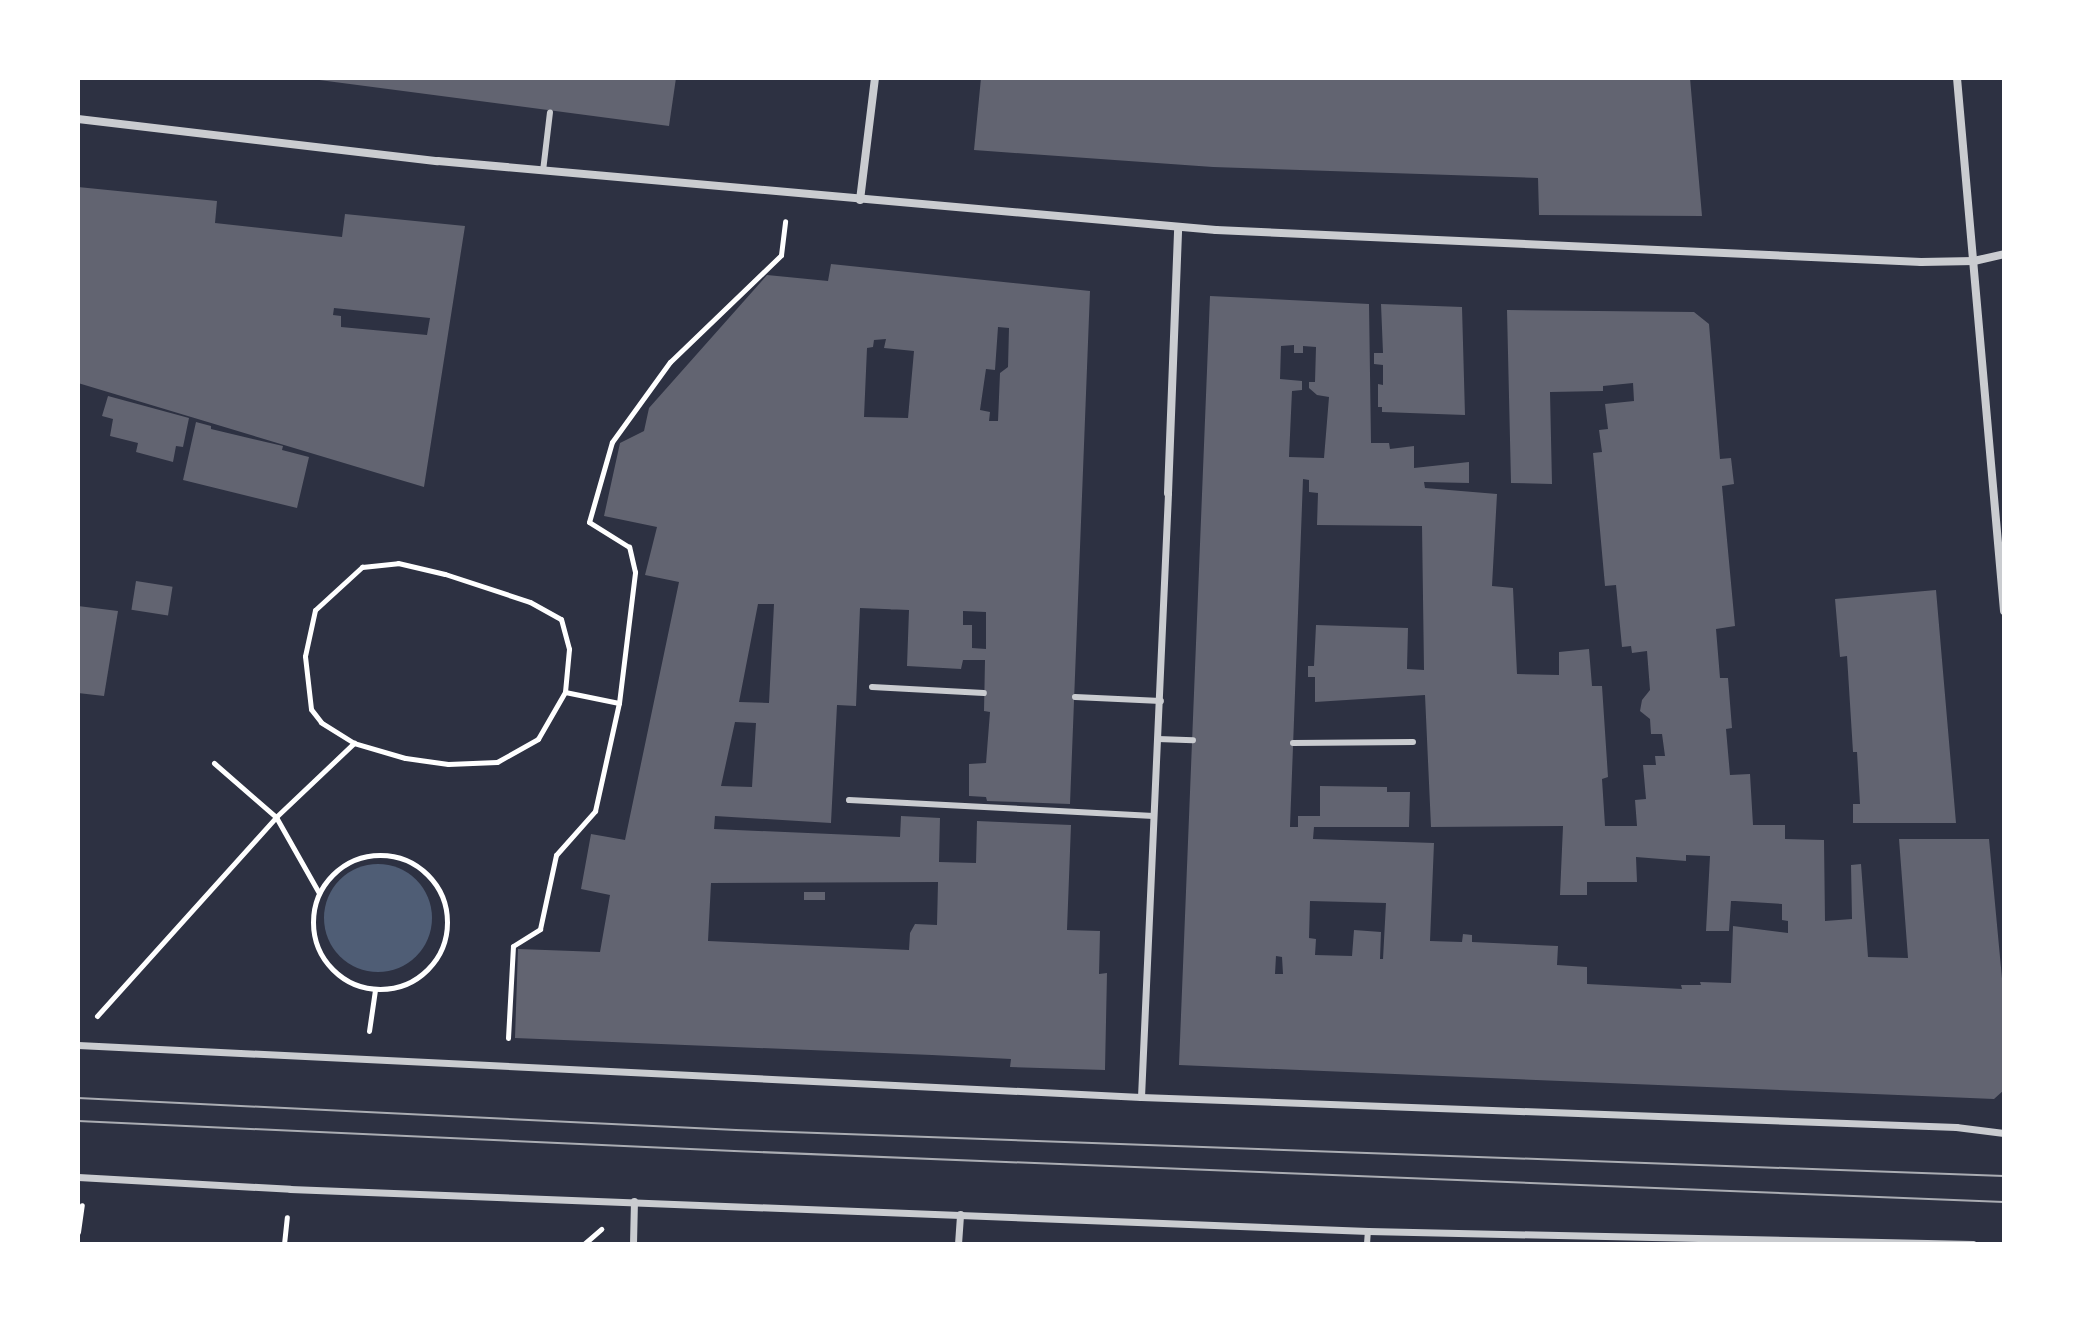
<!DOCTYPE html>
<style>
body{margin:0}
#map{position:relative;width:2082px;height:1322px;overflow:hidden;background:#2d3142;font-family:"Space Grotesk",sans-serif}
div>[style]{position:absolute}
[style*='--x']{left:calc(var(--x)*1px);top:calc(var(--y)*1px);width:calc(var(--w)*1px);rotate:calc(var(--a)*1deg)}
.water>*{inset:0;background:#4f5d75}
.round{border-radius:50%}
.building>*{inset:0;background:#626471;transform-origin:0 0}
.path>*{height:5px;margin:-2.5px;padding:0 2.5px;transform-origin:2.5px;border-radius:2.5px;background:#fff}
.path>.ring{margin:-2.5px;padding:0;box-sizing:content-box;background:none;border:5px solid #fff;border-radius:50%}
.service>*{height:6px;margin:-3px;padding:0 3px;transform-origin:3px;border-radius:3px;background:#caccd0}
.pedestrian>*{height:7px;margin:-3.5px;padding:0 3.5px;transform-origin:3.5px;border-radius:3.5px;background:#caccd0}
.minor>*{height:8px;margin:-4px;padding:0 4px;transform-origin:4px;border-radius:4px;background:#caccd0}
.tram>*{height:2px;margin:-1px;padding:0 1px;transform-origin:1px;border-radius:1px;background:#abadb3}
span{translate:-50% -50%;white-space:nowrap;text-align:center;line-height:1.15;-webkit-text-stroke:6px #fff;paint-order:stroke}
.frame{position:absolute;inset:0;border:80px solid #fff;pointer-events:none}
</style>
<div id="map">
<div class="water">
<div class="round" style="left:324px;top:864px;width:108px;height:108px"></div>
</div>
<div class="building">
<div style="clip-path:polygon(304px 78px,676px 78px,669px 126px)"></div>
<div style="clip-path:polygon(981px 78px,1690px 78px,1702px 216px,1539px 215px,1538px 178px,1213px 167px,974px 150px)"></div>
<div style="clip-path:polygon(evenodd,78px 187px,217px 201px,215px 223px,342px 237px,345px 214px,465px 226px,424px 487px,78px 383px,78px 187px,334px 308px,430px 318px,427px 335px,341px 327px,341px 316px,333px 315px,334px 308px)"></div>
<div style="clip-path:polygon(evenodd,831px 264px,1090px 291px,1070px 804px,987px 801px,986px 797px,969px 796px,969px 764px,986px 763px,990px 712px,984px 711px,985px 660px,963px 660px,961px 669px,907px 666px,909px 610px,860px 608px,856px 706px,837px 705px,831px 823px,715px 816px,714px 829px,900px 837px,901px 816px,940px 818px,939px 862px,976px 863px,977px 821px,1071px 825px,1067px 930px,1100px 931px,1099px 974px,1107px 973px,1105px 1070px,1010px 1067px,1011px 1059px,932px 1055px,515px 1038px,518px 949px,600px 952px,610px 895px,581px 889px,591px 834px,625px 840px,679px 582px,645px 575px,657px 527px,604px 516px,620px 443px,644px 431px,649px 408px,767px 275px,828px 281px,831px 264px,998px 327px,1009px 328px,1008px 367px,1000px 373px,998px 421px,989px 421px,990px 412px,980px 410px,986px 369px,995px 370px,998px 327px,831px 264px,886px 339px,884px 348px,914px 351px,908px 418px,864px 417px,867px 348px,873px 347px,874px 340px,886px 339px,831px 264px,758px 604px,774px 604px,769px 703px,739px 702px,758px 604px,831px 264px,963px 611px,986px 612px,986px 649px,972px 648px,972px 625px,963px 625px,963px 611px,831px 264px,735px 722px,756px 723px,752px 787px,721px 786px,735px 722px,831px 264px,938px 882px,937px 925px,915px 924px,910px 933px,909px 950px,708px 941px,711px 883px,938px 882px)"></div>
<div style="clip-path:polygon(evenodd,1210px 296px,1369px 304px,1371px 443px,1389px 443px,1390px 449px,1414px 446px,1414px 468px,1469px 462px,1469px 483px,1424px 482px,1425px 488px,1497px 494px,1492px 586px,1513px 588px,1517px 674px,1559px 675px,1559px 652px,1589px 649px,1592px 686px,1602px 686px,1608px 777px,1602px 779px,1605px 826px,1637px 826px,1635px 800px,1646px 799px,1643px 765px,1656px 765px,1655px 756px,1665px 756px,1662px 734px,1651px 734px,1650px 719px,1640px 711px,1642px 700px,1650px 690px,1647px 651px,1632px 653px,1631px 646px,1622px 647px,1616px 585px,1605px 586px,1593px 453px,1602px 452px,1599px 430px,1608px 429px,1605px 404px,1634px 401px,1633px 383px,1603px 386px,1603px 391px,1550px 392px,1552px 484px,1511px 483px,1507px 310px,1694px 312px,1709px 324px,1720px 459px,1731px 458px,1734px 484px,1722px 486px,1735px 626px,1716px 629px,1720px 678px,1728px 678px,1732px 728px,1726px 729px,1730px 775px,1750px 774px,1753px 825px,1785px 825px,1785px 839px,1824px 840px,1825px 921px,1852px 919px,1851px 865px,1861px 864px,1868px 957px,1908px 958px,1899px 839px,1989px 839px,2004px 1000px,2004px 1090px,1994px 1099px,1179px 1065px,1210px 296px,1294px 345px,1294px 353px,1303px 353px,1303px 346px,1316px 347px,1315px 382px,1309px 382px,1309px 388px,1317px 395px,1329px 397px,1324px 458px,1289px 457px,1292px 391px,1302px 390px,1302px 381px,1280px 379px,1281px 346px,1294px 345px,1210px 296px,1303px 479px,1309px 480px,1309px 492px,1318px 493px,1317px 525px,1422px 526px,1424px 670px,1407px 669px,1408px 628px,1316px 625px,1314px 666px,1308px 666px,1308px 677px,1315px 677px,1315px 702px,1425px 695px,1431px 827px,1563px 826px,1560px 895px,1587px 895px,1587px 882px,1637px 882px,1636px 857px,1686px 861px,1686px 855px,1710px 856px,1706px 931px,1729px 931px,1731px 901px,1735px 901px,1782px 904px,1782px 920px,1788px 921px,1788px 933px,1733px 926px,1731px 983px,1700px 982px,1701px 985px,1681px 985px,1682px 989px,1587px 984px,1587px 967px,1557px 965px,1558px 946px,1472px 942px,1472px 935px,1463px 934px,1462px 942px,1430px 941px,1434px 843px,1313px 839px,1314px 827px,1409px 827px,1410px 792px,1387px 792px,1387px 787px,1320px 786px,1320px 816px,1298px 816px,1298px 827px,1290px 827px,1303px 479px,1210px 296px,1310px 901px,1386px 903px,1383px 959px,1380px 959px,1381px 932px,1354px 930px,1352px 956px,1315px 955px,1316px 939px,1309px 938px,1310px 901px,1210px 296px,1276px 956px,1282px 957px,1283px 974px,1275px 974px,1276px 956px)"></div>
<div style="clip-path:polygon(1381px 304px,1462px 307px,1465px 415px,1382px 412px,1382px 407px,1378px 407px,1378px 384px,1383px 385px,1383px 365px,1374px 364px,1374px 353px,1383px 353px)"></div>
<div style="clip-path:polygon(108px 396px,189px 418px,183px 447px,176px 446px,173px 462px,136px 452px,138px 443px,110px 436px,113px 419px,102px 416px)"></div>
<div style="clip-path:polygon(196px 422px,211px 426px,211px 429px,283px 446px,282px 450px,309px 457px,297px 508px,183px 480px)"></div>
<div style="left:136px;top:581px;width:37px;height:29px;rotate:9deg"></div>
<div style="clip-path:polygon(1936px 590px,1956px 823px,1853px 823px,1853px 804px,1860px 804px,1857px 752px,1853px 752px,1847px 656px,1840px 657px,1835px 599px)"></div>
<div style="clip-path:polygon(78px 606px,118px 611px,104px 696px,78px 693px)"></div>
<div style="left:804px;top:892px;width:21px;height:8px"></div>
</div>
<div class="path">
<div style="--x:565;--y:692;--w:55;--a:11.5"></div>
<div style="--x:214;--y:763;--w:82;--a:41.1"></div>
<div style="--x:276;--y:817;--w:108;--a:-43.5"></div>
<div style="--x:354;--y:743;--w:39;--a:-148"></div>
<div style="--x:321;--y:722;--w:16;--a:-128"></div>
<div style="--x:311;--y:709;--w:53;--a:-96.5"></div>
<div style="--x:305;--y:656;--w:47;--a:-77.7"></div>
<div style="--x:315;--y:610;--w:64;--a:-42.5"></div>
<div style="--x:362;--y:567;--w:36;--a:-6"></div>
<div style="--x:398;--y:563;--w:48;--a:13.2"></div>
<div style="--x:445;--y:574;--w:89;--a:18.2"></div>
<div style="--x:530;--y:602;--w:35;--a:29"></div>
<div style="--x:561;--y:619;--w:31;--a:75"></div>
<div style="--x:569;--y:649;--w:43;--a:95.3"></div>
<div style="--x:565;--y:692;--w:54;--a:119.9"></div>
<div style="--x:538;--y:739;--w:47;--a:150.7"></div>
<div style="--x:497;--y:762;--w:49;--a:177.7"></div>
<div style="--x:448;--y:764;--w:43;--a:-172.1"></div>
<div style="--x:405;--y:758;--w:53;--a:-163.6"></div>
<div class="ring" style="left:313px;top:855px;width:129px;height:129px"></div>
<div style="--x:97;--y:1016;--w:268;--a:-48"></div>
<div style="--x:276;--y:817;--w:87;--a:60.5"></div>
<div style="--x:369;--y:1031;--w:41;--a:-81.7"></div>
<div style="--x:508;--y:1038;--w:92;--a:-86.9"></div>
<div style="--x:513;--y:946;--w:32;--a:-32"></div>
<div style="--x:540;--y:929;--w:76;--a:-77.8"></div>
<div style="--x:556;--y:855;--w:59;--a:-48.4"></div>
<div style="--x:595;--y:811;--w:111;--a:-77.5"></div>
<div style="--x:619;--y:703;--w:132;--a:-83"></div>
<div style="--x:635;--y:572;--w:26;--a:-103"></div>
<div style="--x:629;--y:547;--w:47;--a:-148"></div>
<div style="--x:589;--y:522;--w:83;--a:-74"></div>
<div style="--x:612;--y:442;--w:99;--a:-54.1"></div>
<div style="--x:670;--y:362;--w:154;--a:-43.9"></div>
<div style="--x:781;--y:255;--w:34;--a:-83"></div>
<div style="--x:78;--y:1232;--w:27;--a:-82"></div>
<div style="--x:284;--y:1244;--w:27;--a:-84"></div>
<div style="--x:584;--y:1244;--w:23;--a:-41"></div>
</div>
<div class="service">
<div style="--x:543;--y:171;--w:59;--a:-83.2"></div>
<div style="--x:872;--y:687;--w:112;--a:3.1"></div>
<div style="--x:1075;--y:697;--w:86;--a:2.7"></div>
<div style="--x:1158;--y:739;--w:35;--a:2"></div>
<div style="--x:1293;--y:743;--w:120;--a:-0.5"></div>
<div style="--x:849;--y:800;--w:305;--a:3"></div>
<div style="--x:1367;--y:1244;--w:13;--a:-86"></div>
</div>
<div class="pedestrian">
<div style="--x:78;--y:1045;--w:1064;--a:2.8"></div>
<div style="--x:1141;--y:1097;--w:816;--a:2.11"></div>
<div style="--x:1956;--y:1127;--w:48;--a:7.1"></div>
<div style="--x:1141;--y:1097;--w:605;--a:-87.44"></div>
<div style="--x:78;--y:1177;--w:212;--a:3.2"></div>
<div style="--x:290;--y:1189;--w:1079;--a:2.23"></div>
<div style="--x:1368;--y:1231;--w:605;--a:1.23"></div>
<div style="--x:633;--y:1244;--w:43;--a:-88.7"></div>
<div style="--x:958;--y:1244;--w:30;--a:-86"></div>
</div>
<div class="minor">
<div style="--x:1957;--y:78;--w:535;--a:84.96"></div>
<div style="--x:78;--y:119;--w:362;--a:6.7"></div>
<div style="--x:438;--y:161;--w:781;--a:5.07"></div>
<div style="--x:1216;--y:230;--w:706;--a:2.6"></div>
<div style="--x:1921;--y:262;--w:53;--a:-1.1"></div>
<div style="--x:1974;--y:261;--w:31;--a:-13"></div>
<div style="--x:860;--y:200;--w:123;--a:-83"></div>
<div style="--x:1168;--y:493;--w:266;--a:-87.8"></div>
</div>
<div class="tram">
<div style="--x:78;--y:1098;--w:659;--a:2.78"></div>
<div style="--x:736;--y:1130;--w:1269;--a:2.08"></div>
<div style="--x:78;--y:1121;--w:657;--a:2.62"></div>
<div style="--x:734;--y:1151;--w:1271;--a:2.3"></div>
</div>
<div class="frame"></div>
</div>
